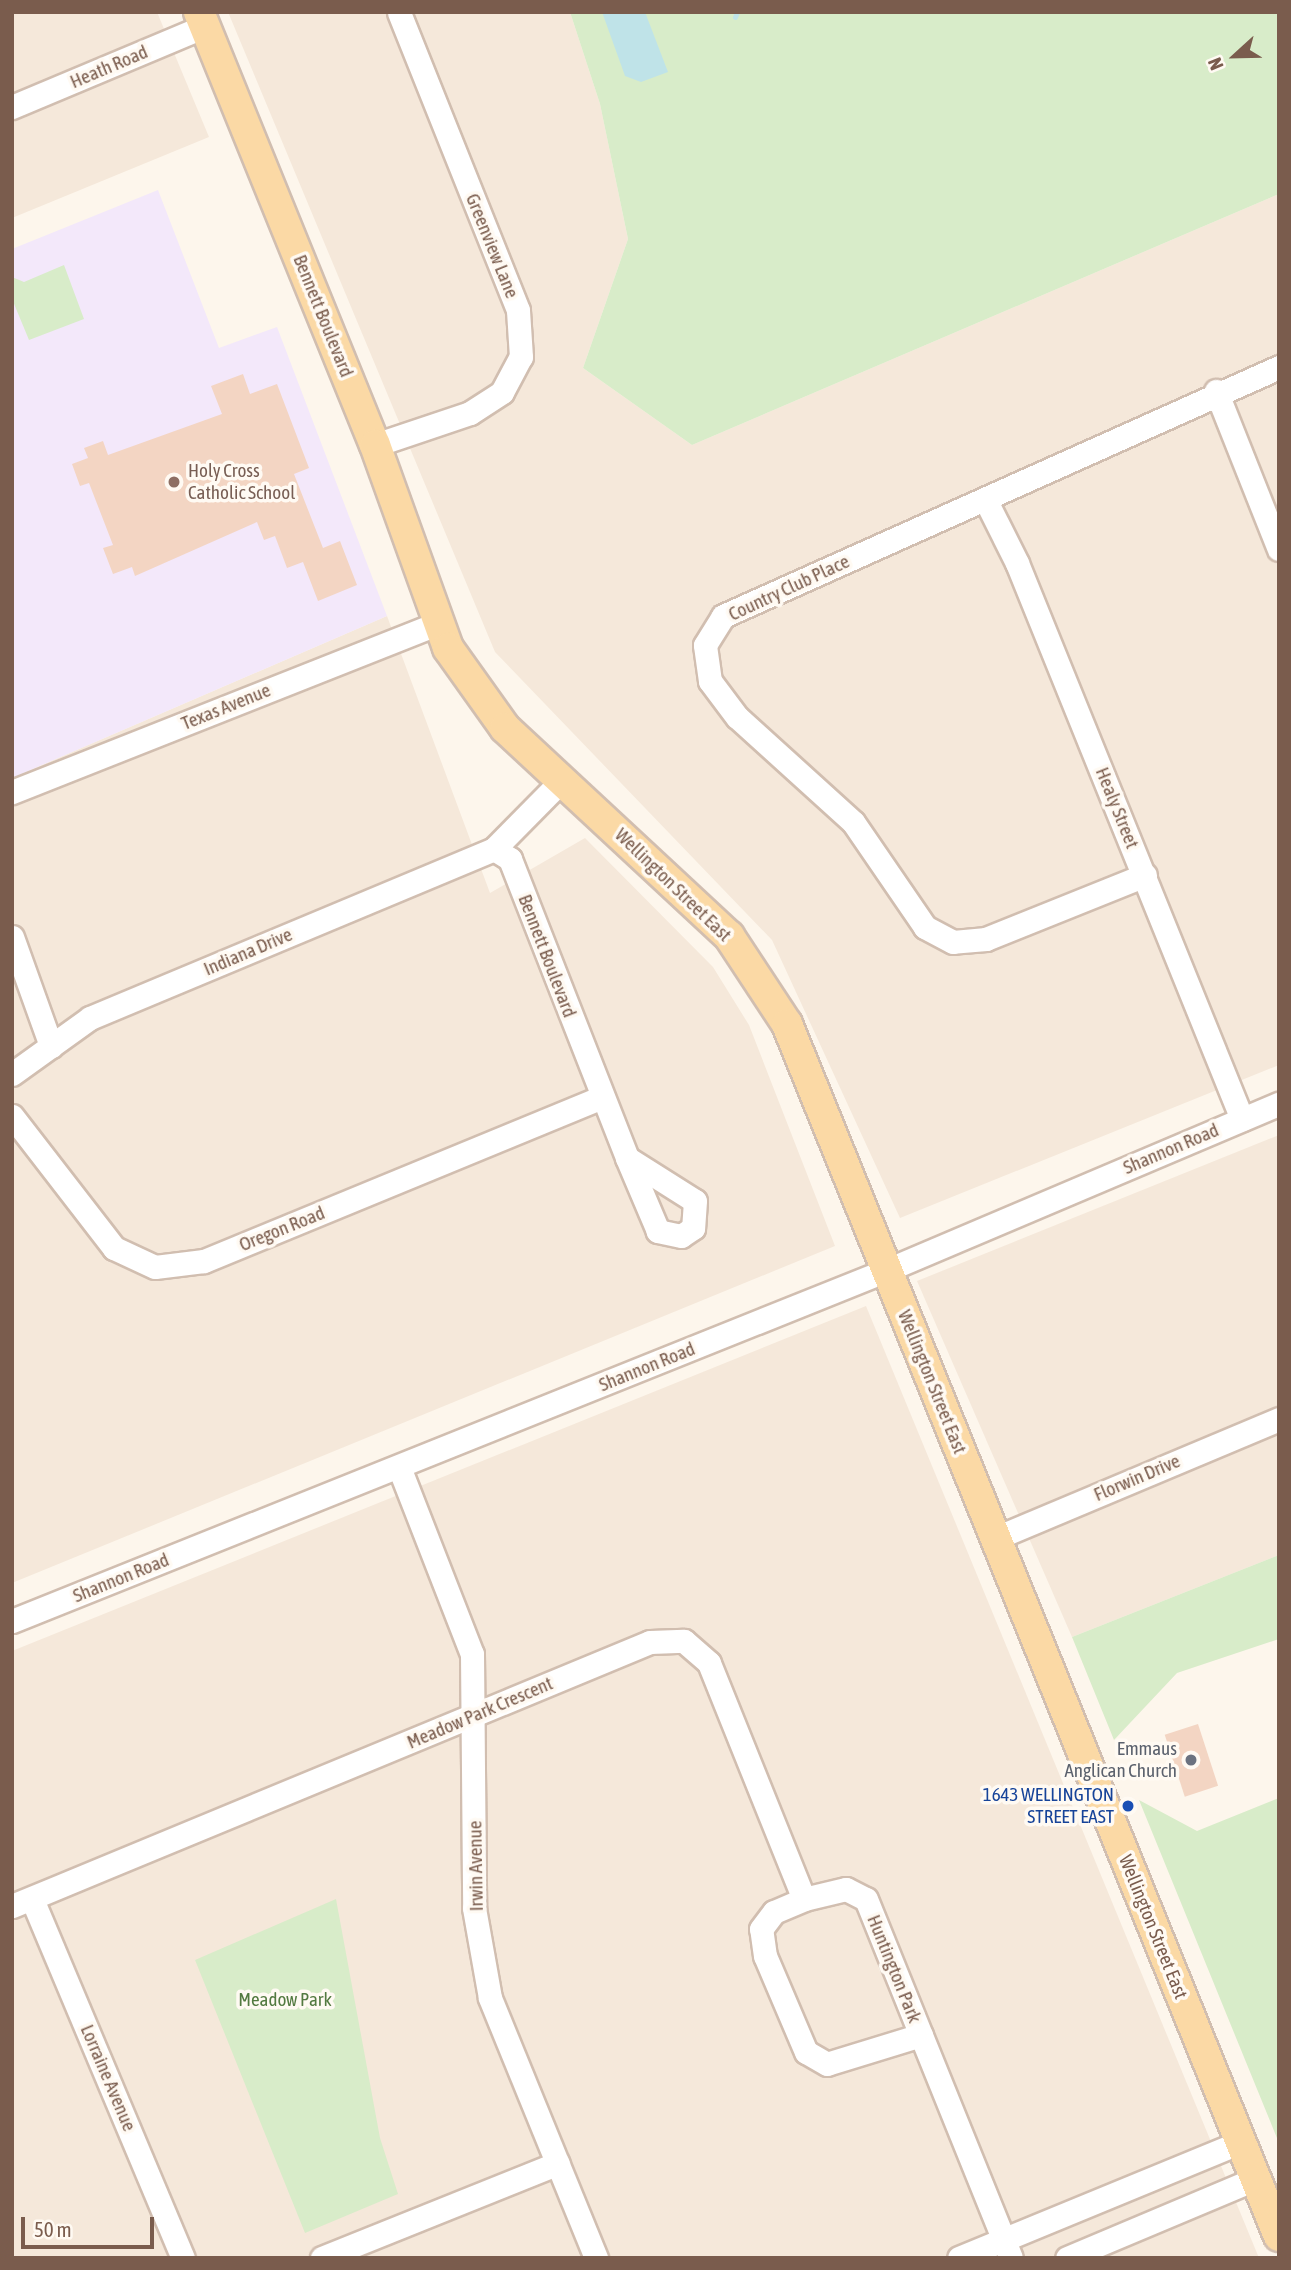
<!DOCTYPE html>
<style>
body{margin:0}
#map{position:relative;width:1291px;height:2270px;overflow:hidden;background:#fdf6ec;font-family:"Asap Condensed",sans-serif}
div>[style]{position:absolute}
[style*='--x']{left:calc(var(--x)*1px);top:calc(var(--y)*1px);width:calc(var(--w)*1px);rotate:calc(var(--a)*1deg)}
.residential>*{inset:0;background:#f5e8da}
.education>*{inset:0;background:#f3e8fa}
.green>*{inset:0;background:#d8ecc9}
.water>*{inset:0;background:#bfe3e8}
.stream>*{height:5px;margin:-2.5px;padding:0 2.5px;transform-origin:2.5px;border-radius:2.5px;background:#bfe3e8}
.building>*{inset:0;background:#f3d5c3;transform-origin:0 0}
.roads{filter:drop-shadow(2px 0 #d1beb0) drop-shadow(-2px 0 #d1beb0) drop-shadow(0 2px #d1beb0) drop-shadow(0 -2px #d1beb0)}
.minor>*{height:23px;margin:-11.5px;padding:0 11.5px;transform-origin:11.5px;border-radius:11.5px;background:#fff}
.major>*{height:30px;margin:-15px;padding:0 15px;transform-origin:15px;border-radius:15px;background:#fbd9a5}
.dots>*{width:19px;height:19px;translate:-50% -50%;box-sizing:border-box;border:4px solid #fffaf3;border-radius:50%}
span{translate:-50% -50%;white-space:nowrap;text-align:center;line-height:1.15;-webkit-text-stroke:7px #fffaf3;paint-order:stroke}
.street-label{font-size:19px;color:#7a5c4d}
.education-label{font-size:19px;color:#785e54}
.left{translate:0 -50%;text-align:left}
.worship-label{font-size:19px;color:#5b616d}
.right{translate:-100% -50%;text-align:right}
.transit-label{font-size:19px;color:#164399}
.park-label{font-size:19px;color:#537a41}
.frame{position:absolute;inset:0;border:14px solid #7a5c4d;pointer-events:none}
.north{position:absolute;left:1200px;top:21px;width:70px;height:70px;-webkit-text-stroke:5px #fffaf3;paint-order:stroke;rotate:248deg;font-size:19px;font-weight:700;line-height:28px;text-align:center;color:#7a5c4d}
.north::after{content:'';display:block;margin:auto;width:24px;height:32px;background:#7a5c4d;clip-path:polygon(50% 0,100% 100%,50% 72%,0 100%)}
.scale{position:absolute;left:21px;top:2217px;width:133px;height:32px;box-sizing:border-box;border:4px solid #7a5c4d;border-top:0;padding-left:9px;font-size:21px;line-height:24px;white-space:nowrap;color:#7a5c4d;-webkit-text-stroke:5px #fffaf3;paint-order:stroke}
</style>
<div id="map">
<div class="residential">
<div style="clip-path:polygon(12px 12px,157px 12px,209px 137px,12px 218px)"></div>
<div style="clip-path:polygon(228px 12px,570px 12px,600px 104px,628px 239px,583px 368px,692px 445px,1279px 194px,1279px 1065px,900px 1218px,772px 940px,495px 652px)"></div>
<div style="clip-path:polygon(387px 616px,490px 893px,585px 838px,713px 967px,749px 1025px,835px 1246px,12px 1583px,12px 778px)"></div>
<div style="clip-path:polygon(1279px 1135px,1279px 1555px,1072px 1637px,917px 1281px)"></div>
<div style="clip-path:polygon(866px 1306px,1259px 2258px,12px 2258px,12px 1651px)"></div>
</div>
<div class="education">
<div style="clip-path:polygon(158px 190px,219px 348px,277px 327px,387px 616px,12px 778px,12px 249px)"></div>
</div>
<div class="green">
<div style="clip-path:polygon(570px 12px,1279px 12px,1279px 194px,692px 445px,583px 368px,628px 239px,600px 104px)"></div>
<div style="clip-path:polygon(64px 265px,84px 319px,29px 340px,12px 299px,12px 277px,24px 282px)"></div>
<div style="clip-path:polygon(1279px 1555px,1279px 1639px,1177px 1673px,1114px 1740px,1072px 1637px)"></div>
<div style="clip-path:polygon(1279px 1798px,1279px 2143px,1139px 1800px,1197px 1831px)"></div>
<div style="clip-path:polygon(336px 1899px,380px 2138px,398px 2194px,305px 2233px,195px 1960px)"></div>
</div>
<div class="water">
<div style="clip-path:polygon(602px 12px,645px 12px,668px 72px,641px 82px,625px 76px)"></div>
</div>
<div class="stream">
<div style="--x:735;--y:17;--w:5;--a:-68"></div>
</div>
<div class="building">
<div style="clip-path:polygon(243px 374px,250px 394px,277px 384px,309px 468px,294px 474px,323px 548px,340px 541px,357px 585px,318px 601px,303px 562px,287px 568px,275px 536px,264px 540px,257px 522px,135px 576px,132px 567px,113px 574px,103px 548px,113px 545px,89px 483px,80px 486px,72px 464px,88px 458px,84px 448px,103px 441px,108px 455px,222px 414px,211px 386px)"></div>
<div style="left:1198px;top:1724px;width:65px;height:35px;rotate:72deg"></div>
</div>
<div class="roads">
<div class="minor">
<div style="--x:12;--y:107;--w:209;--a:-22.8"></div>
<div style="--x:1216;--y:391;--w:170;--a:68.3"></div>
<div style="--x:375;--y:445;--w:100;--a:-18.6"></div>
<div style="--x:470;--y:413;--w:38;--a:-33"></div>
<div style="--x:502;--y:392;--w:40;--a:-62"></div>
<div style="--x:521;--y:357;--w:47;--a:-93.7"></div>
<div style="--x:518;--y:310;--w:321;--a:-111.8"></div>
<div style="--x:986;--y:501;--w:69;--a:63.4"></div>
<div style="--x:1017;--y:563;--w:600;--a:67.97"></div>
<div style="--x:12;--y:792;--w:459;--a:-21.6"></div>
<div style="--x:494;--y:849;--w:19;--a:32"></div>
<div style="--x:510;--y:859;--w:321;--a:68.6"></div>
<div style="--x:627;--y:1158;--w:80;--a:32.3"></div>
<div style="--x:695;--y:1201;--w:27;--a:94"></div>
<div style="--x:693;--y:1228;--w:14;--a:146"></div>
<div style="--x:681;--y:1236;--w:24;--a:-168"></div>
<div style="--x:658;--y:1231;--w:79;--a:-113"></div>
<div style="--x:1145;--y:875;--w:171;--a:158.1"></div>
<div style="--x:986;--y:939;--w:33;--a:175"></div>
<div style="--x:953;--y:942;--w:32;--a:-152"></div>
<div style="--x:925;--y:927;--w:127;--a:-124.4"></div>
<div style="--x:853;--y:822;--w:156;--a:-137.8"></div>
<div style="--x:737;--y:717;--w:45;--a:-126.9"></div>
<div style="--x:710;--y:681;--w:36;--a:-98"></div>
<div style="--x:705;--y:645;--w:34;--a:-58"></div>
<div style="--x:723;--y:616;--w:609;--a:-24.12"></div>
<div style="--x:12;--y:937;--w:116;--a:70.3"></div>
<div style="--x:12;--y:1074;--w:96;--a:-35.7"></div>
<div style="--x:90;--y:1018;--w:438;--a:-22.7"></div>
<div style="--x:494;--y:849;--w:95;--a:-45.4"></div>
<div style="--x:12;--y:1116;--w:167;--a:52.3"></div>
<div style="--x:114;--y:1248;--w:45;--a:24.9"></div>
<div style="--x:155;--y:1267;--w:49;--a:-7"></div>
<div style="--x:204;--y:1261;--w:430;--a:-22.4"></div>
<div style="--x:399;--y:1467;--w:201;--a:68.7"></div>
<div style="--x:472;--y:1654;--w:254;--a:89.5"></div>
<div style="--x:474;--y:1908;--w:91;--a:79.9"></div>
<div style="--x:490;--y:1998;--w:281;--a:67.8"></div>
<div style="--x:996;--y:1538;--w:307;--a:-22.8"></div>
<div style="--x:12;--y:1621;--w:943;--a:-21.86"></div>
<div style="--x:887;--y:1270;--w:426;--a:-23"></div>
<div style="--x:32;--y:1899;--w:389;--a:67.2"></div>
<div style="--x:12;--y:1906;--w:690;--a:-22.48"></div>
<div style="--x:650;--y:1642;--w:34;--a:-2"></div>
<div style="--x:684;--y:1641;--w:33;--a:41"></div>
<div style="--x:709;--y:1663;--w:254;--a:68.1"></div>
<div style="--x:921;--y:2035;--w:98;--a:162.9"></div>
<div style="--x:827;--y:2064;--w:24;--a:-150"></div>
<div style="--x:806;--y:2052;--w:104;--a:-113.1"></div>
<div style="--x:765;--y:1956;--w:27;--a:-98"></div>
<div style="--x:761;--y:1929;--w:21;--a:-53"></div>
<div style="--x:774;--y:1912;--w:33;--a:-23"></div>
<div style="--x:804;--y:1899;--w:43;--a:-13.4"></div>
<div style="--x:846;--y:1889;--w:22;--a:27"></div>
<div style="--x:866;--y:1899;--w:387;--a:68"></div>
<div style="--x:322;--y:2258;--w:254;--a:-21.9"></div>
<div style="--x:959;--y:2258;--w:305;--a:-22.4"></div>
<div style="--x:1067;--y:2258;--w:204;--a:-22.8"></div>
</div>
<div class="major">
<div style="--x:199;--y:12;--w:467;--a:67.9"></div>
<div style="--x:375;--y:445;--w:216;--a:70.2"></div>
<div style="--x:448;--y:648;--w:98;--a:54.5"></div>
<div style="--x:505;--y:728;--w:306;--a:42.9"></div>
<div style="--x:729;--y:936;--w:105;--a:56.6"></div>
<div style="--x:787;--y:1024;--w:1308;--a:67.91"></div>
</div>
</div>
<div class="dots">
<div style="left:174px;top:482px;background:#8d6e63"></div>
<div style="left:1191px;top:1760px;background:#6b7280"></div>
<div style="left:1128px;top:1806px;background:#1a4fb4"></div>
</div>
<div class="street-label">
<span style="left:109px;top:67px;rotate:-23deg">Heath Road</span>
<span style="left:492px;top:246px;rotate:68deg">Greenview Lane</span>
<span style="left:323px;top:316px;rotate:68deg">Bennett Boulevard</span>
<span style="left:789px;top:588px;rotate:-25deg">Country Club Place</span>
<span style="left:226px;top:707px;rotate:-22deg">Texas Avenue</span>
<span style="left:1117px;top:808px;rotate:68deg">Healy Street</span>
<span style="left:673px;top:885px;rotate:44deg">Wellington Street East</span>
<span style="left:248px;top:952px;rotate:-23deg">Indiana Drive</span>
<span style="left:547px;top:956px;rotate:69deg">Bennett Boulevard</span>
<span style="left:1171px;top:1149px;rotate:-23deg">Shannon Road</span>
<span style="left:282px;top:1229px;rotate:-22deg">Oregon Road</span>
<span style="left:647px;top:1367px;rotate:-22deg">Shannon Road</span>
<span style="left:932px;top:1382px;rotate:68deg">Wellington Street East</span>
<span style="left:1137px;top:1478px;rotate:-23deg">Florwin Drive</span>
<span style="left:121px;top:1578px;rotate:-22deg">Shannon Road</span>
<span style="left:480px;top:1713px;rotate:-23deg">Meadow Park Crescent</span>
<span style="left:476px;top:1866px;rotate:-91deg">Irwin Avenue</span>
<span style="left:1153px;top:1927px;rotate:68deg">Wellington Street East</span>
<span style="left:894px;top:1969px;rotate:68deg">Huntington Park</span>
<span style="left:108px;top:2078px;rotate:67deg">Lorraine Avenue</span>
</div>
<div class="education-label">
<span class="left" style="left:188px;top:482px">Holy Cross<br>Catholic School</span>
</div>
<div class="worship-label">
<span class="right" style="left:1177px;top:1760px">Emmaus<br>Anglican Church</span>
</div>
<div class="transit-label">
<span class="right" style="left:1114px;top:1806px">1643 WELLINGTON<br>STREET EAST</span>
</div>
<div class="park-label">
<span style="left:285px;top:2000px">Meadow Park</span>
</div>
<div class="frame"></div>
<div class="north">N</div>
<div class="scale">50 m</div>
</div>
